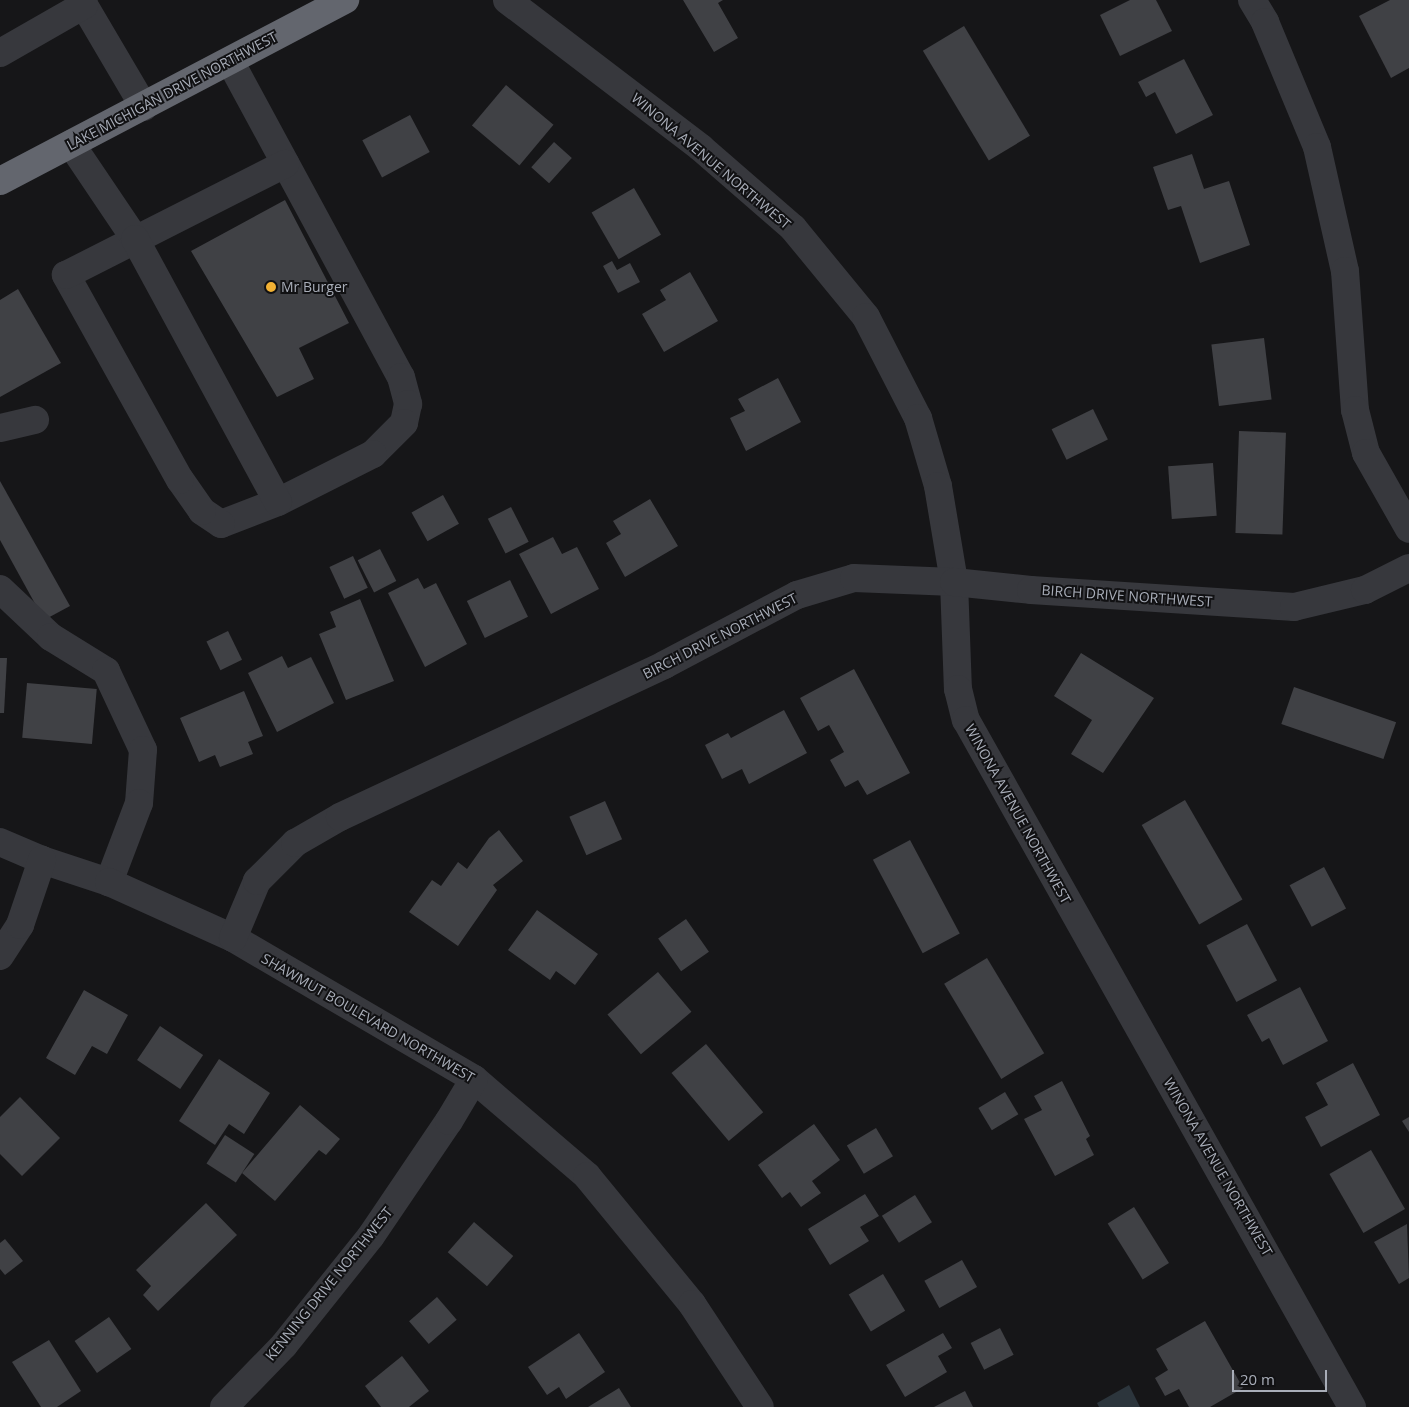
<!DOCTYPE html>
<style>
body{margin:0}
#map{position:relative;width:1409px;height:1407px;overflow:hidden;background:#161618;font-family:"Open Sans",sans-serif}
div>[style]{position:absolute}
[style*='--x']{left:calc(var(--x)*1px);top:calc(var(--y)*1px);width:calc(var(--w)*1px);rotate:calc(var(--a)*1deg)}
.water>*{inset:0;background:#2c353c}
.building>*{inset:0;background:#404145;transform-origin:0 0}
.minor>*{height:28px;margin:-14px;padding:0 14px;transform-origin:14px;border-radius:14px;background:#37383d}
.highway>*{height:28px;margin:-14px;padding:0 14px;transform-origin:14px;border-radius:14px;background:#63666e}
.dots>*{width:14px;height:14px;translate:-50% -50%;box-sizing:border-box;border:2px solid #111113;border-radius:50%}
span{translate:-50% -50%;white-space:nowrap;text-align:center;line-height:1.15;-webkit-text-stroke:4px #111113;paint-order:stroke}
.street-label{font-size:14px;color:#a8adb8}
.poi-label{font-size:14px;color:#a8adb8}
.left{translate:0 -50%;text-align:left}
.scale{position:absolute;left:1232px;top:1370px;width:95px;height:22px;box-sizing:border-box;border:2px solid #a8adb8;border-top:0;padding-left:6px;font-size:15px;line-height:18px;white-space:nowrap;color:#a8adb8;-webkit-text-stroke:4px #111113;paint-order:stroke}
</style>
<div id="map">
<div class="water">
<div style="clip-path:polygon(1129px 1385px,1140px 1407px,1099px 1407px,1097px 1403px)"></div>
</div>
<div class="building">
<div style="clip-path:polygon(683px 0,723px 0,718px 3px,738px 38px,714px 52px)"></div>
<div style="clip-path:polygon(1130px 0,1156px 0,1172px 31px,1120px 56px,1100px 15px)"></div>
<div style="clip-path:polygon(1390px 0,1409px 0,1409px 68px,1391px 78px,1359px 16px)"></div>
<div style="left:964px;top:26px;width:128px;height:48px;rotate:59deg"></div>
<div style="clip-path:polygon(1184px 59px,1213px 115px,1176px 134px,1155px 92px,1146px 97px,1138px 82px)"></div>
<div style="left:506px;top:85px;width:62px;height:53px;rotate:40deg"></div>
<div style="left:410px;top:115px;width:42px;height:54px;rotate:62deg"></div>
<div style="left:554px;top:142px;width:24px;height:34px;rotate:42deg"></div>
<div style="clip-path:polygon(1192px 154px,1204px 189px,1229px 181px,1250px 245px,1200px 263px,1181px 206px,1168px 210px,1153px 167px)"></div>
<div style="left:634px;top:188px;width:54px;height:49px;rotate:60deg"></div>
<div style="clip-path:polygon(285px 200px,349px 323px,299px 348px,314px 379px,277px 397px,191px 251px)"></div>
<div style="clip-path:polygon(612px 261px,617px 270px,630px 263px,640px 282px,618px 293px,603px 266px)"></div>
<div style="clip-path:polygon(690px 272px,718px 321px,664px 352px,642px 314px,666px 300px,660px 290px)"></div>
<div style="clip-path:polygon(18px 289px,61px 363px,0 397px,0 300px)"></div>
<div style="left:1264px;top:338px;width:62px;height:53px;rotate:83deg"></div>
<div style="clip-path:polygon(778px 378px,801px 422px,746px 451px,730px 418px,745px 411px,738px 399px)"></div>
<div style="left:1093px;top:409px;width:34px;height:46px;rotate:64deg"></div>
<div style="left:1239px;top:431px;width:47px;height:102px;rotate:2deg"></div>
<div style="left:1213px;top:463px;width:53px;height:45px;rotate:86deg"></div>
<div style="clip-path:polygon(0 481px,70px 606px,44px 620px,0 540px)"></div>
<div style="left:443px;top:495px;width:33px;height:36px;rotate:61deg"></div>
<div style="clip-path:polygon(650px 499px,678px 546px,625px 577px,606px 543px,621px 534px,613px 521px)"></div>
<div style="left:511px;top:507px;width:39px;height:26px;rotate:63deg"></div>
<div style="clip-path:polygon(553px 537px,562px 554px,577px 547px,599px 589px,551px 614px,519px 554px)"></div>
<div style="left:380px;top:549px;width:36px;height:25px;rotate:63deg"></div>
<div style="left:353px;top:556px;width:35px;height:26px;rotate:65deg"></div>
<div style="clip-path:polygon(418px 578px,424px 589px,436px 583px,467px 644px,425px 667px,388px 593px)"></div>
<div style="left:510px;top:580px;width:41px;height:48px;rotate:64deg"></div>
<div style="clip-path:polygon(360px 599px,394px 681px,346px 700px,319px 634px,336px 627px,330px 612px)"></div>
<div style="left:228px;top:631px;width:32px;height:24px;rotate:64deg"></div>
<div style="clip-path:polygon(1081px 653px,1154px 698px,1103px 773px,1071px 754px,1092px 720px,1054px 696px)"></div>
<div style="clip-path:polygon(282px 656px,288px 668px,311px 657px,334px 703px,277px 732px,248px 673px)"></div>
<div style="clip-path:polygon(0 658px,7px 658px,4px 713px,0 713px)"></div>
<div style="clip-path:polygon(854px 669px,910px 773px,867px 795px,858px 780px,845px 787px,830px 760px,844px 752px,829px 725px,818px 731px,800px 698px)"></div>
<div style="left:27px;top:683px;width:70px;height:55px;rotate:5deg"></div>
<div style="left:1294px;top:687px;width:108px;height:39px;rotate:19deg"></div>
<div style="clip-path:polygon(244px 691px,263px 736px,248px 742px,253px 754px,220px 767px,215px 755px,199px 762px,180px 718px)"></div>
<div style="clip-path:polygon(784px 710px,807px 753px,749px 784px,742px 769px,722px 779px,705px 745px,728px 733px,731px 738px)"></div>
<div style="left:1185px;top:800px;width:115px;height:50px;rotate:60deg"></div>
<div style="left:605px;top:801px;width:42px;height:39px;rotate:66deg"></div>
<div style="clip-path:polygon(499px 830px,523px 861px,493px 885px,497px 890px,458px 946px,409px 912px,432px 880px,441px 886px,458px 862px,467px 869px,489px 838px)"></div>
<div style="left:910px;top:840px;width:106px;height:42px;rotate:62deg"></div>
<div style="left:1324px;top:867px;width:47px;height:39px;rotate:62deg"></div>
<div style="clip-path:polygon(537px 910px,598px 954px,575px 985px,556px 971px,550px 980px,508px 950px)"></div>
<div style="left:686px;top:919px;width:40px;height:34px;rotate:55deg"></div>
<div style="left:1247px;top:924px;width:64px;height:46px;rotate:62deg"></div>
<div style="left:987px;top:958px;width:111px;height:50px;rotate:59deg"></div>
<div style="left:658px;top:972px;width:52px;height:66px;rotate:50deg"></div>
<div style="clip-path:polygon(1300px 987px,1328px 1041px,1283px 1065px,1269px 1038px,1262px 1042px,1247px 1015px)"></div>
<div style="clip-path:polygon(84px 990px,128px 1015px,107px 1054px,92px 1046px,75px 1075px,46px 1058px)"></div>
<div style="left:160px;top:1026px;width:52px;height:41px;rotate:34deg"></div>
<div style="left:706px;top:1044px;width:89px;height:45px;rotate:50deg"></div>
<div style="clip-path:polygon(219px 1059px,270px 1093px,244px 1134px,229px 1124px,215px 1145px,179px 1121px)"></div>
<div style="clip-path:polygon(1353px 1063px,1380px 1115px,1321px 1147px,1305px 1117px,1328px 1105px,1316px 1083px)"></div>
<div style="clip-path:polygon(1062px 1081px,1090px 1136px,1086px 1139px,1094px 1155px,1055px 1176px,1024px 1119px,1042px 1110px,1034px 1096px)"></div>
<div style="left:1005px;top:1092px;width:26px;height:31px;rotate:59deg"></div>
<div style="clip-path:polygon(20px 1097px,60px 1138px,22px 1176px,0 1154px,0 1117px)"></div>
<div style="clip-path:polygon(300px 1105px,340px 1139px,326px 1155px,319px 1150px,275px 1201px,242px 1173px)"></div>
<div style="clip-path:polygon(1409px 1117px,1409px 1132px,1402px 1121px)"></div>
<div style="clip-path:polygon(814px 1124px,840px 1160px,812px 1181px,821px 1193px,801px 1207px,790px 1192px,782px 1198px,758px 1165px)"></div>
<div style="left:876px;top:1128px;width:33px;height:34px;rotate:59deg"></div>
<div style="left:225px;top:1135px;width:35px;height:34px;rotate:33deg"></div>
<div style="left:1371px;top:1150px;width:68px;height:48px;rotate:60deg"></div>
<div style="clip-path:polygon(865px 1194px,879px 1216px,860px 1227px,869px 1241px,830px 1265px,808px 1229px)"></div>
<div style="left:915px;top:1195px;width:32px;height:39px;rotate:58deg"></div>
<div style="clip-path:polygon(206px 1203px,237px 1235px,158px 1311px,143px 1295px,151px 1286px,136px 1270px)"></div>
<div style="left:1134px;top:1207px;width:66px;height:31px;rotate:58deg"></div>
<div style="left:474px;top:1222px;width:52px;height:40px;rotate:41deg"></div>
<div style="clip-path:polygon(1407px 1224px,1409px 1278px,1399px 1284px,1374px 1242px)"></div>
<div style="clip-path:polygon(5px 1239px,23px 1261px,5px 1275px,0 1269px,0 1243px)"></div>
<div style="left:962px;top:1260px;width:31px;height:43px;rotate:61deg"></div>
<div style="left:883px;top:1274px;width:43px;height:40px;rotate:59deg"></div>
<div style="left:437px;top:1297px;width:30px;height:37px;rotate:49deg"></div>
<div style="left:109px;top:1317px;width:39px;height:42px;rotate:55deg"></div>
<div style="clip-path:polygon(1205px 1321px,1243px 1388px,1210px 1407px,1189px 1407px,1179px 1389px,1165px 1396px,1155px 1378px,1168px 1370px,1156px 1349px)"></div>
<div style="left:1000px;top:1328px;width:30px;height:33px;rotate:63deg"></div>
<div style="clip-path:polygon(579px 1333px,605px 1372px,566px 1399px,559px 1387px,547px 1395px,528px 1367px)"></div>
<div style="clip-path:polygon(943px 1333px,952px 1348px,938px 1356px,947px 1372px,905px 1397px,886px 1365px)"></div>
<div style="clip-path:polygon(49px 1340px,81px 1391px,57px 1407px,41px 1407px,12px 1362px)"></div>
<div style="clip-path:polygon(402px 1356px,429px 1391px,409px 1407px,381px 1407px,365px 1386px)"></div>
<div style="clip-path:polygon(619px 1388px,631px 1407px,588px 1407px)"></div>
<div style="clip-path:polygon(965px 1391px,973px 1407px,934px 1407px)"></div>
</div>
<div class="minor">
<div style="--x:81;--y:0;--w:124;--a:59.5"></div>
<div style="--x:507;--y:0;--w:244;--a:37.3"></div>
<div style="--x:701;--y:148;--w:122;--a:41"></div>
<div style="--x:793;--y:228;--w:115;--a:50.6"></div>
<div style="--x:866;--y:317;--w:114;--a:62.8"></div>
<div style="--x:918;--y:418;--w:71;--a:73.6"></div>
<div style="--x:938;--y:486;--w:97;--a:80.5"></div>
<div style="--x:954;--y:582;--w:107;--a:87.9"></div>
<div style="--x:958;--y:689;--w:32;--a:76"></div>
<div style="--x:966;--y:720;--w:788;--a:60.67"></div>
<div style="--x:1252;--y:0;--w:26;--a:59"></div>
<div style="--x:1265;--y:22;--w:135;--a:67.4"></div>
<div style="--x:1317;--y:147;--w:127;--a:77.3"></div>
<div style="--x:1345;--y:271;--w:139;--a:85.9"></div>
<div style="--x:1355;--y:410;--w:44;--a:75.7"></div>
<div style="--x:1366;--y:453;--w:87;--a:60.5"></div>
<div style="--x:0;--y:53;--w:97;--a:-29.7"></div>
<div style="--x:230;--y:61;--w:359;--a:61.6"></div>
<div style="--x:401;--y:377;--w:28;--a:75"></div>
<div style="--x:408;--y:404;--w:19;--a:102"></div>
<div style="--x:404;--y:423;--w:44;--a:135"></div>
<div style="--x:373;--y:454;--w:106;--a:153.2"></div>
<div style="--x:278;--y:502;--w:61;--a:158.9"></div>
<div style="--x:221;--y:524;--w:23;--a:-146"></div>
<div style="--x:202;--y:511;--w:38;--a:-125"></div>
<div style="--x:180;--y:480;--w:235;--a:-119.1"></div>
<div style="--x:66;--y:275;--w:246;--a:-26.9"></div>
<div style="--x:71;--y:144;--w:115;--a:56"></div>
<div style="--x:135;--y:239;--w:299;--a:61.5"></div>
<div style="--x:0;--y:428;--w:36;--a:-13"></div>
<div style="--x:0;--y:589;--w:70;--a:43.3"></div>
<div style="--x:51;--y:637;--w:65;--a:31.7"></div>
<div style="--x:106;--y:671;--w:87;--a:64.9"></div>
<div style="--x:143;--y:750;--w:53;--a:94.3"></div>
<div style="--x:139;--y:803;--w:85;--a:110.8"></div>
<div style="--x:0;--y:842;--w:46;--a:23.2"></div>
<div style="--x:42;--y:860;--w:71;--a:18.2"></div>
<div style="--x:109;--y:882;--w:136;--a:24.3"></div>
<div style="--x:233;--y:938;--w:279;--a:30.3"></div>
<div style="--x:474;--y:1079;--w:149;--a:40.6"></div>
<div style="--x:587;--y:1176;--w:166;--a:50.6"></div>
<div style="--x:692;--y:1304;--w:123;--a:56.6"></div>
<div style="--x:233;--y:938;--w:62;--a:-67.2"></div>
<div style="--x:257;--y:881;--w:54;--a:-45"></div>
<div style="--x:295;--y:843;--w:52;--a:-30"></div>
<div style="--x:340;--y:817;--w:358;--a:-25.1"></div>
<div style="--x:664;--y:665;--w:150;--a:-27.8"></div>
<div style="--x:797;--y:595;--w:59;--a:-16.6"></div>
<div style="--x:854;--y:578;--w:100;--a:2.3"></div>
<div style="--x:954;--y:582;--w:77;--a:5.9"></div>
<div style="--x:1031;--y:590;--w:264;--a:3.7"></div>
<div style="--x:1294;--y:607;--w:73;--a:-13.5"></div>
<div style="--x:1365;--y:590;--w:49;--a:-26.6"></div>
<div style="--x:0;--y:956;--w:37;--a:-57"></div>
<div style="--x:20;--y:925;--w:69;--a:-71.3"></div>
<div style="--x:224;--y:1407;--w:86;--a:-45.9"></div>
<div style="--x:284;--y:1345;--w:139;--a:-51.4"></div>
<div style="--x:371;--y:1236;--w:139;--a:-55.9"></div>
<div style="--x:449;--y:1121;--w:49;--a:-59.2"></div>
</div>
<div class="highway">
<div style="--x:0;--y:181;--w:390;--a:-27.7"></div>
</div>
<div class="dots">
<div style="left:271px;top:287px;background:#f2b134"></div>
</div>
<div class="street-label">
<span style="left:172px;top:91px;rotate:-28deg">LAKE MICHIGAN DRIVE NORTHWEST</span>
<span style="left:711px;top:161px;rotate:40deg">WINONA AVENUE NORTHWEST</span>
<span style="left:1127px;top:596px;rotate:4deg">BIRCH DRIVE NORTHWEST</span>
<span style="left:720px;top:636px;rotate:-27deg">BIRCH DRIVE NORTHWEST</span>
<span style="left:1018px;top:814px;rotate:61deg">WINONA AVENUE NORTHWEST</span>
<span style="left:368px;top:1018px;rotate:30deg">SHAWMUT BOULEVARD NORTHWEST</span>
<span style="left:1218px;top:1167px;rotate:60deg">WINONA AVENUE NORTHWEST</span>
<span style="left:329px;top:1284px;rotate:-51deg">KENNING DRIVE NORTHWEST</span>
</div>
<div class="poi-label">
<span class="left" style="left:281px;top:287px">Mr Burger</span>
</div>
<div class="scale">20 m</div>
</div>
